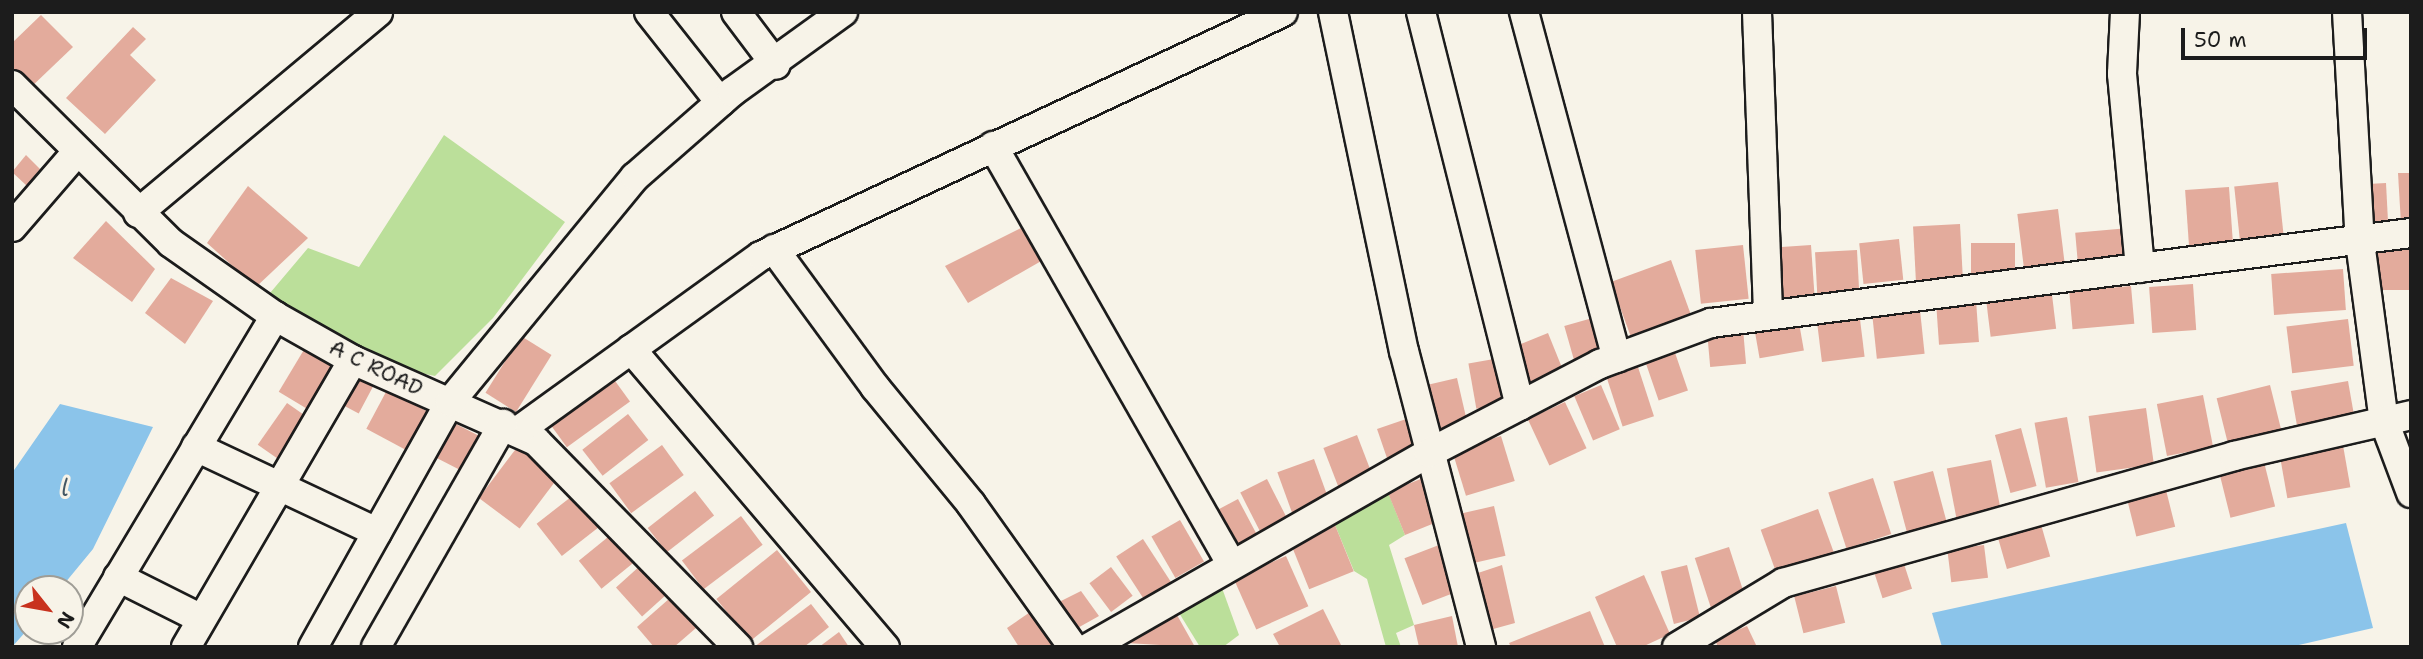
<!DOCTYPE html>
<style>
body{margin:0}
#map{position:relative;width:2423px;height:659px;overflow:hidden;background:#f7f3e8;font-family:"Shantell Sans",sans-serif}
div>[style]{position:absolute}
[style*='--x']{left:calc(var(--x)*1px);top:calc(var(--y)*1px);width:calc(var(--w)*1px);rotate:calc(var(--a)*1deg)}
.green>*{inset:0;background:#bbdf9a}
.water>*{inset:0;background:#8bc4ea}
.building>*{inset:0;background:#e3ab9c;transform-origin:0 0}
.roads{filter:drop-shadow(2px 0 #1c1c1c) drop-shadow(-2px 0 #1c1c1c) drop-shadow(0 2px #1c1c1c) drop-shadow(0 -2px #1c1c1c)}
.minor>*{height:28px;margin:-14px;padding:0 14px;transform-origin:14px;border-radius:14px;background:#f7f3e8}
span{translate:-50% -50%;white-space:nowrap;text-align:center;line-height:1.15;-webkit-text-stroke:6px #f7f3e8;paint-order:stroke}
.street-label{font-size:21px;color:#1c1c1c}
.water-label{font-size:23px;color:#435764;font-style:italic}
.frame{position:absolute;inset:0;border:14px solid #1c1c1c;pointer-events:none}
.north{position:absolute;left:14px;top:575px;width:70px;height:70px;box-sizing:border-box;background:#f7f3e8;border:2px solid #9f9d96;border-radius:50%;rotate:121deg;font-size:19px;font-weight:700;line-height:28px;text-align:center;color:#1c1c1c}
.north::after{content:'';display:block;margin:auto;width:24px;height:32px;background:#c8321e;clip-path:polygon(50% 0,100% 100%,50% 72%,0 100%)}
.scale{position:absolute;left:2181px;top:28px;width:186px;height:32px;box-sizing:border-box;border:4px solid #1c1c1c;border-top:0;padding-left:9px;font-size:21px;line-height:24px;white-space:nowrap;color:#1c1c1c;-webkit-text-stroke:5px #f7f3e8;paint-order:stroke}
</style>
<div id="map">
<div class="green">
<div style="clip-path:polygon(444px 135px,565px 222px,493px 318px,435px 376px,357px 360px,265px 299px,308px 248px,359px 267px)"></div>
<div style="clip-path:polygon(1388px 492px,1405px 535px,1389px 545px,1414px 625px,1396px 633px,1401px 647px,1386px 647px,1367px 579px,1354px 571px,1335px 525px)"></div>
<div style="clip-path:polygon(1222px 588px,1239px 635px,1223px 647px,1200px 647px,1176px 608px)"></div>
</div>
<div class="water">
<div style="clip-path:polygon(60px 404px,153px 427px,93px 549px,60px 589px,28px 589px,28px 629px,12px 647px,12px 473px)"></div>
<div style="clip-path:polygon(2346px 523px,2373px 628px,2290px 647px,1942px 647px,1932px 613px)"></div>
</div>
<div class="building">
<div style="clip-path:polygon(41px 15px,73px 47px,28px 90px,12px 74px,12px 43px)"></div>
<div style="clip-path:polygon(133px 27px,146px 39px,130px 55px,156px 80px,105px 134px,66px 98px)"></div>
<div style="clip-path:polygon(26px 155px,40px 169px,27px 186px,12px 172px)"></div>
<div style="clip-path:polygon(2398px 173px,2411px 173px,2411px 223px,2401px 224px)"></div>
<div style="left:2278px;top:182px;width:58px;height:44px;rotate:84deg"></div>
<div style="left:2386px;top:183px;width:40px;height:23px;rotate:87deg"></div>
<div style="clip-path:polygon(248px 186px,308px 238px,256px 287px,207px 243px)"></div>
<div style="left:2229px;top:187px;width:61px;height:44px;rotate:86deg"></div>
<div style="left:2058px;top:209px;width:55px;height:41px;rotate:83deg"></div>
<div style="clip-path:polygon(106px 221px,155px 269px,132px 302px,73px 258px)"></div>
<div style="clip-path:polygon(1031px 223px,1050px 256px,968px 303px,945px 266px)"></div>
<div style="left:1960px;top:224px;width:57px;height:47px;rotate:87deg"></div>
<div style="left:2129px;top:228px;width:36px;height:54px;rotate:85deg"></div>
<div style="left:1899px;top:239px;width:41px;height:40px;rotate:84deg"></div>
<div style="left:2015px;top:243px;width:32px;height:44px;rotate:90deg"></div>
<div style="left:1743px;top:245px;width:54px;height:48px;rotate:84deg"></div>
<div style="left:1811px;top:245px;width:51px;height:38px;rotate:86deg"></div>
<div style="left:2411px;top:247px;width:43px;height:36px;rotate:90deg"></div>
<div style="left:1857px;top:250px;width:42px;height:42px;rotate:87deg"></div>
<div style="left:1671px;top:260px;width:63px;height:64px;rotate:70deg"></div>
<div style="left:2343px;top:269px;width:41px;height:72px;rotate:86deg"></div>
<div style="clip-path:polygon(171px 278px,213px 301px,185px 344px,145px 313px)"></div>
<div style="left:2193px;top:284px;width:46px;height:44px;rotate:86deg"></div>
<div style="left:2131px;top:286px;width:38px;height:62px;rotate:85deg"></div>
<div style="left:2052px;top:295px;width:34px;height:66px;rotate:83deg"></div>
<div style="left:1976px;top:300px;width:42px;height:40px;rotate:86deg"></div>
<div style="left:1920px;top:310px;width:44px;height:48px;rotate:84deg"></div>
<div style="left:1859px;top:311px;width:46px;height:43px;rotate:83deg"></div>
<div style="left:1596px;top:317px;width:40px;height:33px;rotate:74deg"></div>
<div style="left:1798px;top:317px;width:34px;height:45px;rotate:80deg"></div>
<div style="left:2348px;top:319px;width:47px;height:62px;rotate:83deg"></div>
<div style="left:1743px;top:329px;width:35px;height:36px;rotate:85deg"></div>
<div style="left:1548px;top:333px;width:45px;height:35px;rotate:68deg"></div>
<div style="left:521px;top:336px;width:36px;height:67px;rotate:32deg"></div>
<div style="left:1673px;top:347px;width:46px;height:31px;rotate:71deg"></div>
<div style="left:305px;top:348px;width:44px;height:51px;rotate:31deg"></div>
<div style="left:1494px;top:359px;width:46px;height:26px;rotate:80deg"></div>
<div style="left:1637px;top:364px;width:55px;height:33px;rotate:72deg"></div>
<div style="left:362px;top:371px;width:17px;height:39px;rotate:28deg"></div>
<div style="left:610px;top:374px;width:34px;height:78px;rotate:54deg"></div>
<div style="left:1457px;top:378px;width:50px;height:32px;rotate:77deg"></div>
<div style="left:2348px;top:381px;width:34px;height:58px;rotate:80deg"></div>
<div style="left:1601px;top:385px;width:48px;height:29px;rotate:67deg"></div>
<div style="left:2270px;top:385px;width:49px;height:55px;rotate:76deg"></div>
<div style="left:387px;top:390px;width:47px;height:44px;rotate:28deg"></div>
<div style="left:2203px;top:395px;width:53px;height:47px;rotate:79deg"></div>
<div style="left:1565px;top:402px;width:51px;height:41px;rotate:65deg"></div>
<div style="left:287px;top:403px;width:28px;height:51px;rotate:35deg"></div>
<div style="left:2146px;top:408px;width:57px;height:58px;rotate:82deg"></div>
<div style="left:628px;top:414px;width:33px;height:58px;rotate:52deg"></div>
<div style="left:1412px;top:417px;width:37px;height:37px;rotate:71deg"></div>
<div style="left:2067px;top:417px;width:66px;height:33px;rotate:80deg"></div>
<div style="left:452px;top:422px;width:35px;height:39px;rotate:27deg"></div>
<div style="left:2021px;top:428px;width:60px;height:27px;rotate:75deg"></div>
<div style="left:2341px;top:434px;width:54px;height:64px;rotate:80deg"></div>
<div style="left:1357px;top:435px;width:42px;height:36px;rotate:69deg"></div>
<div style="left:1501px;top:436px;width:47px;height:51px;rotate:73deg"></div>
<div style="left:662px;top:445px;width:37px;height:65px;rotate:54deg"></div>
<div style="left:518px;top:446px;width:51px;height:65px;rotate:37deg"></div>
<div style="left:2263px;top:458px;width:50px;height:46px;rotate:76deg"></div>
<div style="left:1314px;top:459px;width:46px;height:39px;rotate:70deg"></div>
<div style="left:1991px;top:460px;width:51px;height:45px;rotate:79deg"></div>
<div style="left:1933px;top:471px;width:58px;height:41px;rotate:75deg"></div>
<div style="left:1423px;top:478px;width:46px;height:38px;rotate:68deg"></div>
<div style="left:1873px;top:478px;width:59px;height:47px;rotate:72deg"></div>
<div style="left:1267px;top:479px;width:47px;height:30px;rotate:63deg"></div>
<div style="left:2165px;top:486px;width:42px;height:40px;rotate:76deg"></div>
<div style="left:695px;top:491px;width:31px;height:60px;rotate:52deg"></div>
<div style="left:576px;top:493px;width:41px;height:50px;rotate:52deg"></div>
<div style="left:1238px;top:499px;width:43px;height:33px;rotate:62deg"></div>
<div style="left:1494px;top:506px;width:51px;height:36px;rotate:77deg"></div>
<div style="left:1818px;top:509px;width:49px;height:61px;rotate:70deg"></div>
<div style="left:741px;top:516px;width:36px;height:74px;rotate:53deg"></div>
<div style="left:1180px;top:520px;width:48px;height:33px;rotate:60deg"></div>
<div style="left:2040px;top:521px;width:37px;height:45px;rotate:74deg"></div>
<div style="left:1335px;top:525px;width:50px;height:48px;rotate:68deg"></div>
<div style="left:613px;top:533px;width:36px;height:44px;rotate:51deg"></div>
<div style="left:1143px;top:539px;width:54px;height:32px;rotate:57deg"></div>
<div style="left:1439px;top:545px;width:50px;height:37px;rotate:69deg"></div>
<div style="left:1984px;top:545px;width:33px;height:37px;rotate:83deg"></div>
<div style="left:1729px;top:547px;width:52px;height:36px;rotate:72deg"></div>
<div style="left:777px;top:550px;width:54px;height:78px;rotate:51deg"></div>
<div style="left:1286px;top:556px;width:55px;height:57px;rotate:66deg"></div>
<div style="left:642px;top:564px;width:39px;height:35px;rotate:48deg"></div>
<div style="left:1904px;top:564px;width:26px;height:31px;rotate:72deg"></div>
<div style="clip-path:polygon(1502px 565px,1515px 623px,1486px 631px,1469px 576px)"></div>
<div style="left:1687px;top:565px;width:54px;height:27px;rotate:76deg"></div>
<div style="left:1111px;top:567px;width:36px;height:27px;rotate:53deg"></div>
<div style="clip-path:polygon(1644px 575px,1670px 634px,1642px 647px,1617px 647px,1595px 597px)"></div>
<div style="left:1836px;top:586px;width:38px;height:43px;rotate:76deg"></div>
<div style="clip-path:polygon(1081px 591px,1099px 616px,1074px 630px,1057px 603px)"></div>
<div style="clip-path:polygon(670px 598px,696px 628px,674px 647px,654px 647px,637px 627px)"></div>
<div style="clip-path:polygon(811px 604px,829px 627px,804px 647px,754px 647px)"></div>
<div style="clip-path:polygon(1039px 606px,1059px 647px,1019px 647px,1007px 628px)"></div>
<div style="clip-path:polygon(1323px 609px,1342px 647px,1280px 647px,1273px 634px)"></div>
<div style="clip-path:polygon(1590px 611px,1605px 647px,1511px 647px,1509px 643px)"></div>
<div style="clip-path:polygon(1177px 615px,1195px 647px,1126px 643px)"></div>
<div style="clip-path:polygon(1452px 616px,1458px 647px,1419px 647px,1414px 625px)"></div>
<div style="clip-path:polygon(1747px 626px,1757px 647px,1718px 647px,1715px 640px)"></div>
<div style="clip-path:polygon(839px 632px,849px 647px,819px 647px)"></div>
</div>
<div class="roads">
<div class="minor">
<div style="--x:649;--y:12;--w:115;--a:51.7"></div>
<div style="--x:736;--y:12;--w:66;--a:53"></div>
<div style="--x:1333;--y:12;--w:346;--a:78.2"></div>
<div style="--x:1404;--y:351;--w:306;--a:75.4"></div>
<div style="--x:1421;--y:12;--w:406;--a:75.9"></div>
<div style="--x:1524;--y:12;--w:358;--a:75"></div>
<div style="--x:1757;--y:12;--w:301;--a:87.9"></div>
<div style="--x:2125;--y:12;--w:62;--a:92.8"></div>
<div style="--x:2122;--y:74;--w:195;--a:84.7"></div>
<div style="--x:2347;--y:12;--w:230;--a:86.8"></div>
<div style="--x:2360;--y:242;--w:181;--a:82.4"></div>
<div style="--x:2384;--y:421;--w:77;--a:69.4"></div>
<div style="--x:12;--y:85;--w:224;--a:44.8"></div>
<div style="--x:171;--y:243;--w:127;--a:35.1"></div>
<div style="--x:275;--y:316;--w:90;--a:29.4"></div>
<div style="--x:353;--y:360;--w:200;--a:23.9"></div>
<div style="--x:536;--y:441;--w:289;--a:45.6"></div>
<div style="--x:993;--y:146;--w:482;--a:60.3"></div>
<div style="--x:138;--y:213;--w:313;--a:-39.9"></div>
<div style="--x:12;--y:227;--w:98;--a:-49.1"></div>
<div style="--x:774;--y:249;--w:171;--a:53.8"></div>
<div style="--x:875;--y:387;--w:151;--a:50.6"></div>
<div style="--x:971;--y:504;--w:176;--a:54.5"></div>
<div style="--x:631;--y:349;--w:392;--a:49.6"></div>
<div style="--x:518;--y:431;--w:299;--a:-35.8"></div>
<div style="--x:761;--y:256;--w:576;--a:-25.05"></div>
<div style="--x:196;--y:447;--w:200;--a:25.2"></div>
<div style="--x:118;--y:577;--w:92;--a:26.6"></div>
<div style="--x:77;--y:647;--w:386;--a:-59.1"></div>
<div style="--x:186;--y:647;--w:332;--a:-59.8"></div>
<div style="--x:313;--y:647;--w:281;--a:-60.8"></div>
<div style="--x:450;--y:402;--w:291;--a:-50.6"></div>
<div style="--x:635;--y:177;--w:129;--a:-41.2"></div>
<div style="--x:732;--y:92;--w:137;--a:-35.8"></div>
<div style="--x:376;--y:647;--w:257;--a:-60.3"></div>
<div style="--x:1090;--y:647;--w:391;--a:-29.8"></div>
<div style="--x:1429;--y:453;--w:193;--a:-27.5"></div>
<div style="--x:1600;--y:364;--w:118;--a:-20.3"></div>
<div style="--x:1711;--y:323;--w:706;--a:-7.33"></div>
<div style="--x:1677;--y:647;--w:124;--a:-31.1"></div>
<div style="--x:1783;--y:583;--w:469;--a:-15.7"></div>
<div style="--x:2234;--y:456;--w:182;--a:-13"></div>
</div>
</div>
<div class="street-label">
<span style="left:376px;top:368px;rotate:26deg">A C ROAD</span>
</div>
<div class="water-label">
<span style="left:65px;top:488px">l</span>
</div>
<div class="frame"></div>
<div class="north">N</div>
<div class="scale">50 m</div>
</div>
